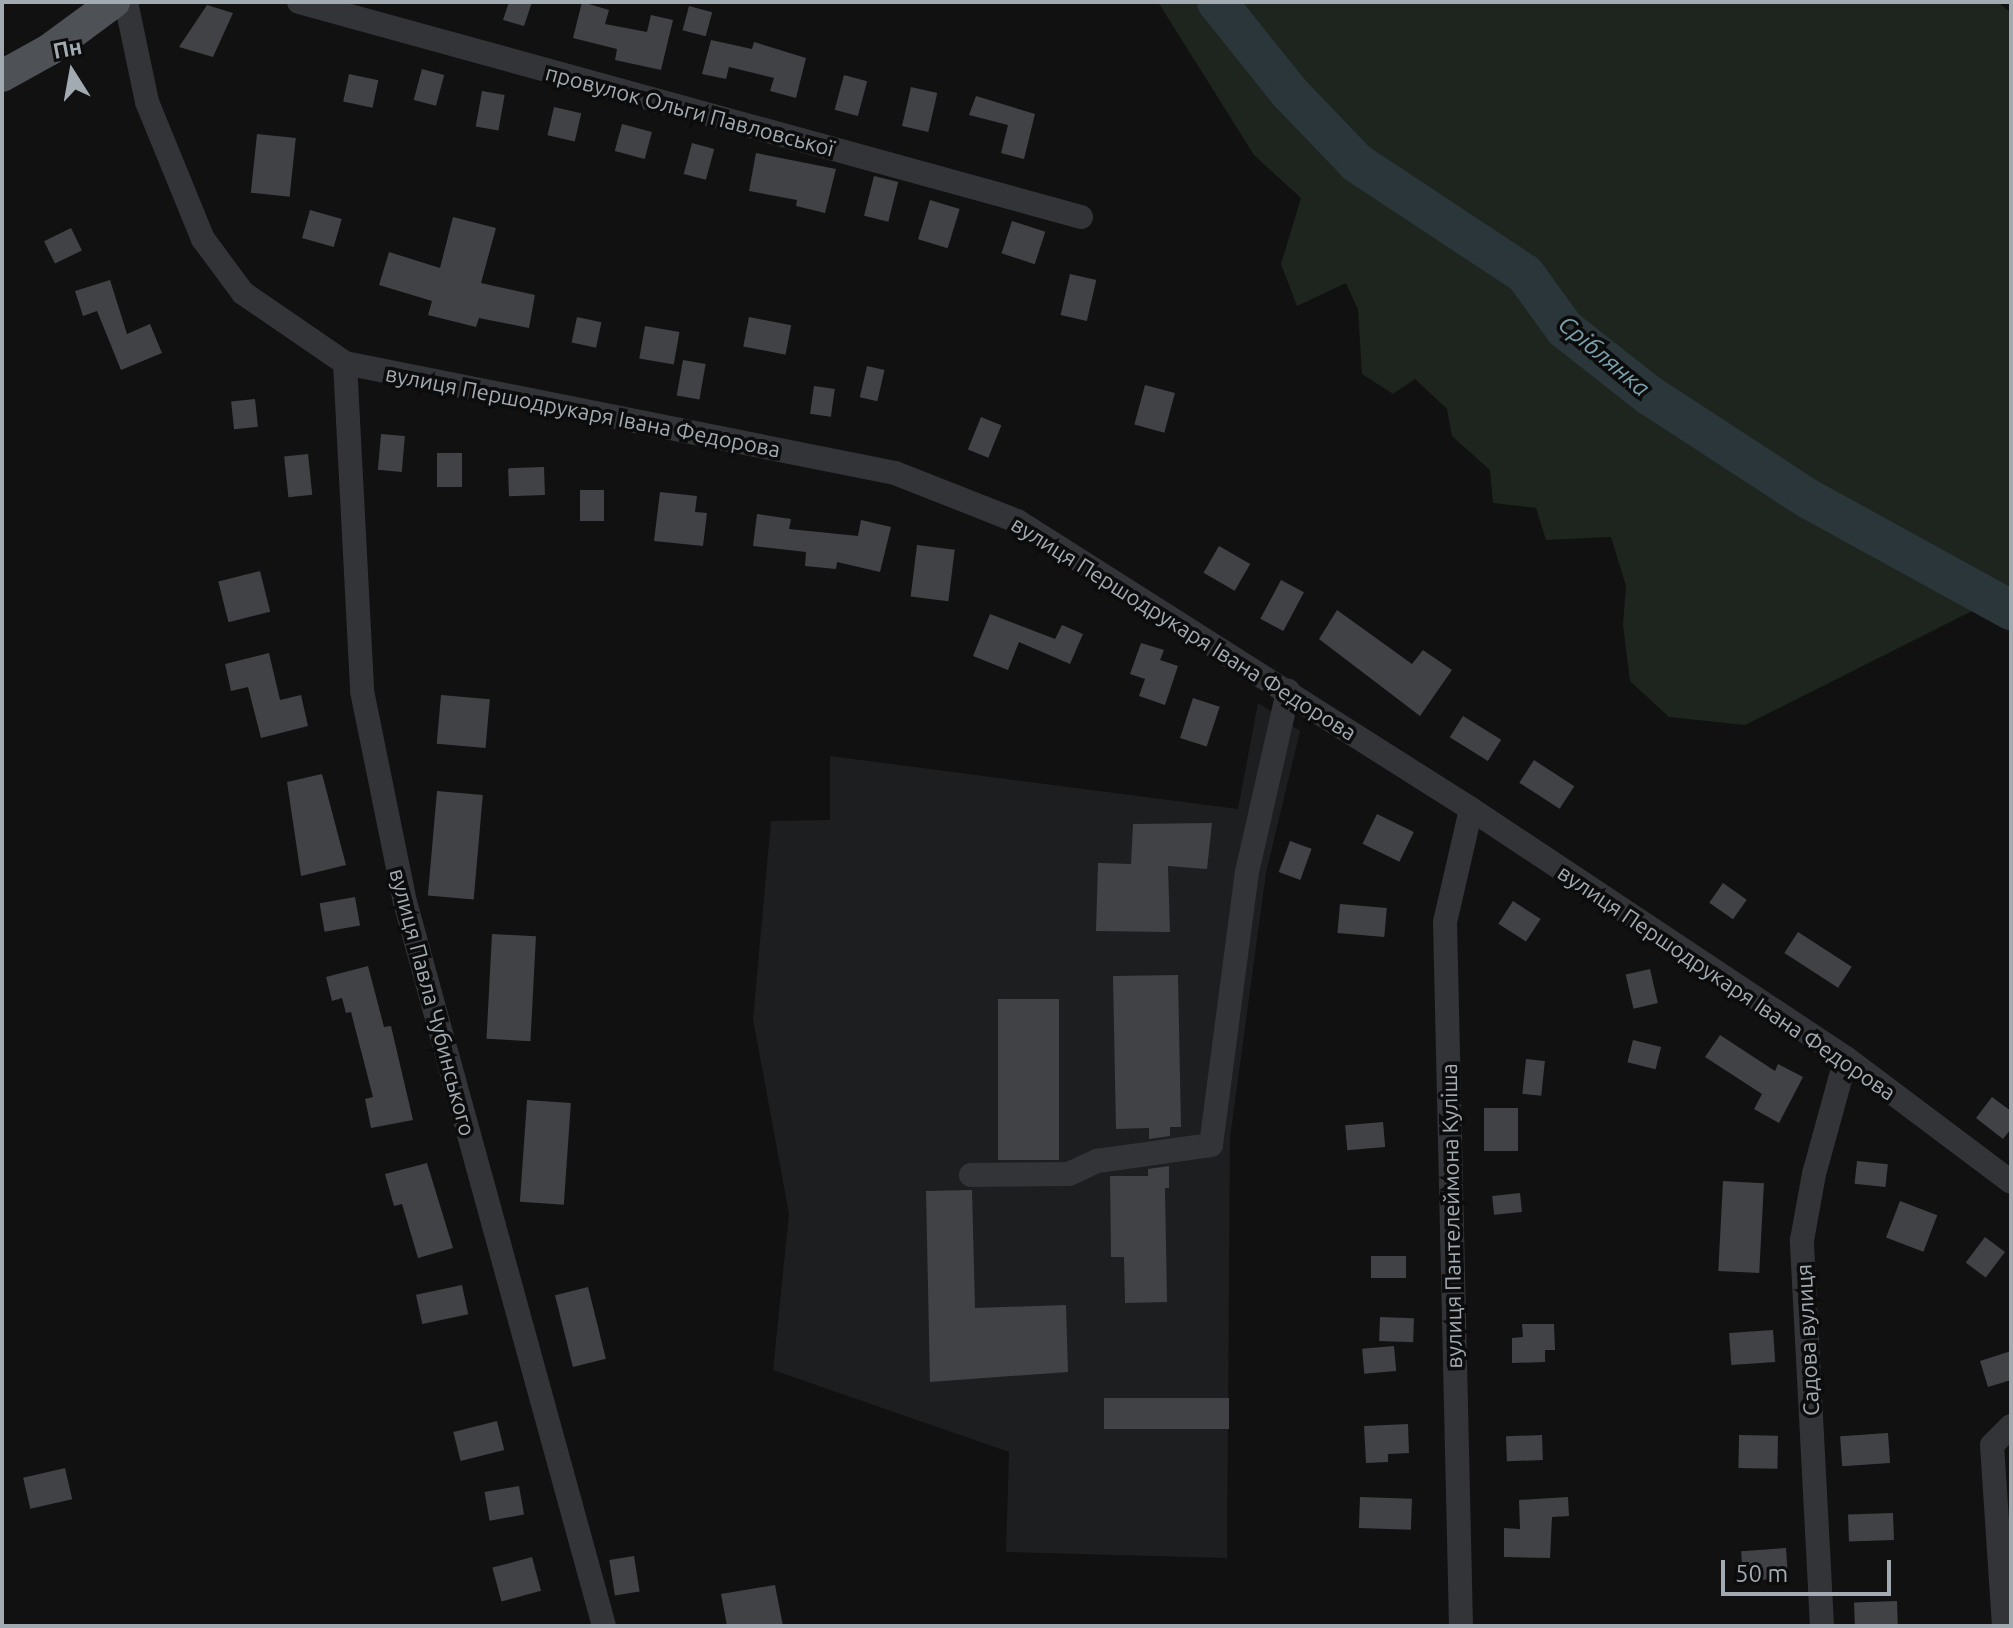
<!DOCTYPE html>
<meta charset="utf-8">
<style>
body{margin:0}
#map{position:relative;width:2013px;height:1628px;overflow:hidden;background:#111112;font-family:Ubuntu,sans-serif}
div>[style]{position:absolute}
[style*='--x']{left:calc(var(--x)*1px);top:calc(var(--y)*1px);width:calc(var(--w)*1px);rotate:calc(var(--a)*1deg)}
.built>*{inset:0;background:#1d1e1f}
.green>*{inset:0;background:#1e251e}
.river>*{height:40px;margin:-20px;padding:0 20px;transform-origin:20px;border-radius:20px;background:#2b363a}
.building>*{inset:0;background:#404245;transform-origin:0 0}
.minor>*{height:24px;margin:-12px;padding:0 12px;transform-origin:12px;border-radius:12px;background:#323437}
.major>*{height:32px;margin:-16px;padding:0 16px;transform-origin:16px;border-radius:16px;background:#4e5256}
span{translate:-50% -50%;white-space:nowrap;text-align:center;line-height:1.15;-webkit-text-stroke:7px #0c0c0d;paint-order:stroke}
.street-label{font-size:22px;color:#a3abb2}
.water-label{font-size:24px;color:#7ba1ad;font-style:italic}
.frame{position:absolute;inset:0;border:4px solid #a3abb2;pointer-events:none}
.north{position:absolute;left:32px;top:32px;width:80px;height:80px;-webkit-text-stroke:6px #0c0c0d;paint-order:stroke;rotate:349deg;font-size:22px;font-weight:700;line-height:32px;text-align:center;color:#a3abb2}
.north::after{content:'';display:block;margin:auto;width:28px;height:36px;background:#a3abb2;clip-path:polygon(50% 0,100% 100%,50% 72%,0 100%)}
.scale{position:absolute;left:1721px;top:1560px;width:170px;height:36px;box-sizing:border-box;border:4px solid #a3abb2;border-top:0;padding-left:10px;font-size:24px;line-height:28px;white-space:nowrap;color:#a3abb2;-webkit-text-stroke:6px #0c0c0d;paint-order:stroke}
</style>
<div id="map">
<div class="built">
<div style="clip-path:polygon(1258px 703px,1300px 731px,1266px 873px,1230px 1138px,1227px 1558px,1006px 1552px,1009px 1452px,773px 1370px,789px 1214px,753px 1019px,771px 821px,830px 820px,830px 756px,1238px 809px)"></div>
</div>
<div class="green">
<div style="clip-path:polygon(1158px 2px,1998px 2px,2011px 13px,2011px 610px,1994px 600px,1745px 725px,1669px 717px,1630px 681px,1623px 625px,1626px 586px,1611px 537px,1546px 540px,1536px 508px,1493px 503px,1490px 470px,1452px 436px,1447px 409px,1415px 379px,1393px 394px,1362px 374px,1358px 310px,1346px 283px,1297px 306px,1281px 264px,1301px 198px,1254px 155px)"></div>
</div>
<div class="river">
<div style="--x:1217;--y:2;--w:115;--a:51.3"></div>
<div style="--x:1289;--y:92;--w:98;--a:46.2"></div>
<div style="--x:1357;--y:163;--w:201;--a:33.5"></div>
<div style="--x:1525;--y:274;--w:68;--a:54"></div>
<div style="--x:1565;--y:329;--w:107;--a:38.2"></div>
<div style="--x:1649;--y:395;--w:189;--a:33.1"></div>
<div style="--x:1807;--y:498;--w:233;--a:28.8"></div>
</div>
<div class="building">
<div style="clip-path:polygon(509px 2px,532px 2px,524px 26px,503px 20px)"></div>
<div style="clip-path:polygon(582px 2px,609px 10px,605px 24px,647px 32px,651px 15px,673px 20px,661px 70px,615px 60px,617px 49px,573px 38px)"></div>
<div style="clip-path:polygon(207px 5px,233px 13px,213px 57px,179px 47px)"></div>
<div style="left:689px;top:6px;width:24px;height:25px;rotate:15deg"></div>
<div style="clip-path:polygon(711px 40px,752px 49px,754px 42px,806px 58px,796px 98px,770px 91px,774px 78px,729px 67px,726px 79px,702px 74px)"></div>
<div style="left:422px;top:69px;width:23px;height:32px;rotate:15deg"></div>
<div style="left:349px;top:74px;width:30px;height:28px;rotate:12deg"></div>
<div style="left:844px;top:75px;width:24px;height:36px;rotate:15deg"></div>
<div style="left:911px;top:87px;width:27px;height:40px;rotate:13deg"></div>
<div style="left:482px;top:91px;width:23px;height:36px;rotate:10deg"></div>
<div style="clip-path:polygon(976px 96px,1035px 114px,1024px 159px,1001px 153px,1008px 125px,969px 115px)"></div>
<div style="left:554px;top:107px;width:28px;height:29px;rotate:13deg"></div>
<div style="left:622px;top:124px;width:31px;height:28px;rotate:15deg"></div>
<div style="left:257px;top:134px;width:39px;height:59px;rotate:6deg"></div>
<div style="left:692px;top:143px;width:23px;height:32px;rotate:15deg"></div>
<div style="clip-path:polygon(756px 153px,836px 169px,825px 213px,796px 206px,797px 200px,749px 191px)"></div>
<div style="left:874px;top:176px;width:25px;height:41px;rotate:14deg"></div>
<div style="left:930px;top:200px;width:31px;height:41px;rotate:17deg"></div>
<div style="left:310px;top:210px;width:33px;height:29px;rotate:16deg"></div>
<div style="clip-path:polygon(453px 217px,496px 228px,481px 283px,535px 295px,529px 328px,479px 318px,476px 327px,428px 315px,432px 301px,379px 285px,389px 252px,440px 268px)"></div>
<div style="left:1012px;top:221px;width:35px;height:34px;rotate:18deg"></div>
<div style="left:71px;top:228px;width:25px;height:30px;rotate:64deg"></div>
<div style="left:1070px;top:274px;width:27px;height:42px;rotate:13deg"></div>
<div style="clip-path:polygon(110px 280px,127px 334px,150px 324px,162px 353px,121px 370px,97px 311px,83px 316px,75px 291px)"></div>
<div style="left:577px;top:317px;width:25px;height:26px;rotate:12deg"></div>
<div style="left:749px;top:317px;width:43px;height:30px;rotate:11deg"></div>
<div style="left:645px;top:326px;width:35px;height:33px;rotate:10deg"></div>
<div style="left:683px;top:360px;width:23px;height:36px;rotate:10deg"></div>
<div style="left:867px;top:366px;width:18px;height:32px;rotate:13deg"></div>
<div style="left:1145px;top:385px;width:31px;height:41px;rotate:15deg"></div>
<div style="left:814px;top:386px;width:21px;height:28px;rotate:8deg"></div>
<div style="left:255px;top:399px;width:28px;height:24px;rotate:84deg"></div>
<div style="left:981px;top:417px;width:22px;height:35px;rotate:22deg"></div>
<div style="left:381px;top:434px;width:24px;height:36px;rotate:5deg"></div>
<div style="left:437px;top:453px;width:25px;height:34px"></div>
<div style="left:308px;top:454px;width:41px;height:24px;rotate:84deg"></div>
<div style="left:544px;top:467px;width:28px;height:36px;rotate:88deg"></div>
<div style="left:580px;top:490px;width:24px;height:31px"></div>
<div style="clip-path:polygon(660px 492px,697px 496px,695px 512px,707px 513px,703px 546px,654px 541px)"></div>
<div style="clip-path:polygon(757px 514px,791px 519px,789px 529px,858px 536px,861px 520px,891px 527px,880px 572px,837px 562px,836px 569px,805px 566px,806px 552px,753px 546px)"></div>
<div style="left:917px;top:545px;width:38px;height:52px;rotate:7deg"></div>
<div style="left:1219px;top:546px;width:36px;height:31px;rotate:30deg"></div>
<div style="left:260px;top:571px;width:42px;height:43px;rotate:76deg"></div>
<div style="left:1281px;top:580px;width:26px;height:44px;rotate:28deg"></div>
<div style="clip-path:polygon(1337px 610px,1412px 664px,1423px 650px,1452px 670px,1420px 716px,1319px 639px)"></div>
<div style="clip-path:polygon(990px 614px,1055px 639px,1062px 625px,1083px 634px,1070px 664px,1019px 642px,1008px 670px,973px 656px)"></div>
<div style="clip-path:polygon(1141px 643px,1164px 650px,1160px 660px,1178px 666px,1165px 705px,1139px 696px,1145px 679px,1130px 674px)"></div>
<div style="clip-path:polygon(269px 653px,280px 700px,301px 695px,308px 726px,261px 738px,248px 687px,231px 691px,225px 664px)"></div>
<div style="left:441px;top:695px;width:49px;height:49px;rotate:5deg"></div>
<div style="left:1193px;top:698px;width:28px;height:42px;rotate:18deg"></div>
<div style="left:1463px;top:716px;width:45px;height:25px;rotate:32deg"></div>
<div style="left:1534px;top:760px;width:48px;height:27px;rotate:33deg"></div>
<div style="clip-path:polygon(322px 774px,346px 865px,301px 876px,287px 782px)"></div>
<div style="left:437px;top:791px;width:46px;height:105px;rotate:5deg"></div>
<div style="left:1377px;top:814px;width:41px;height:33px;rotate:26deg"></div>
<div style="clip-path:polygon(1212px 823px,1207px 869px,1168px 866px,1170px 932px,1096px 931px,1098px 863px,1131px 864px,1133px 824px)"></div>
<div style="left:1290px;top:841px;width:23px;height:33px;rotate:20deg"></div>
<div style="left:1723px;top:883px;width:29px;height:24px;rotate:35deg"></div>
<div style="left:355px;top:897px;width:29px;height:36px;rotate:80deg"></div>
<div style="left:1513px;top:901px;width:33px;height:27px;rotate:33deg"></div>
<div style="left:1340px;top:904px;width:47px;height:29px;rotate:5deg"></div>
<div style="left:1798px;top:932px;width:64px;height:25px;rotate:33deg"></div>
<div style="left:492px;top:934px;width:44px;height:105px;rotate:3deg"></div>
<div style="clip-path:polygon(368px 966px,384px 1027px,391px 1026px,413px 1120px,371px 1128px,365px 1099px,373px 1097px,351px 1012px,346px 1013px,342px 998px,332px 1001px,326px 977px)"></div>
<div style="left:1650px;top:969px;width:35px;height:25px;rotate:77deg"></div>
<div style="clip-path:polygon(1178px 975px,1181px 1127px,1170px 1127px,1170px 1136px,1149px 1139px,1149px 1128px,1116px 1129px,1113px 976px)"></div>
<div style="left:998px;top:999px;width:61px;height:161px"></div>
<div style="clip-path:polygon(1720px 1035px,1775px 1071px,1778px 1064px,1803px 1077px,1779px 1123px,1754px 1109px,1762px 1094px,1705px 1057px)"></div>
<div style="left:1633px;top:1040px;width:29px;height:23px;rotate:14deg"></div>
<div style="left:1526px;top:1059px;width:19px;height:35px;rotate:6deg"></div>
<div style="clip-path:polygon(1992px 1097px,2011px 1111px,2011px 1129px,2003px 1139px,1976px 1118px)"></div>
<div style="left:527px;top:1100px;width:44px;height:102px;rotate:4deg"></div>
<div style="left:1484px;top:1108px;width:34px;height:43px"></div>
<div style="left:1383px;top:1122px;width:25px;height:38px;rotate:85deg"></div>
<div style="left:1857px;top:1161px;width:31px;height:23px;rotate:6deg"></div>
<div style="clip-path:polygon(427px 1163px,453px 1248px,418px 1258px,402px 1204px,394px 1206px,385px 1174px)"></div>
<div style="clip-path:polygon(1169px 1166px,1169px 1188px,1165px 1188px,1167px 1302px,1125px 1303px,1124px 1257px,1111px 1257px,1110px 1176px,1148px 1176px,1148px 1169px)"></div>
<div style="left:1723px;top:1181px;width:41px;height:90px;rotate:3deg"></div>
<div style="clip-path:polygon(972px 1190px,975px 1308px,1066px 1305px,1068px 1372px,930px 1382px,926px 1191px)"></div>
<div style="left:1520px;top:1193px;width:19px;height:28px;rotate:84deg"></div>
<div style="left:1900px;top:1201px;width:40px;height:39px;rotate:21deg"></div>
<div style="left:1985px;top:1237px;width:25px;height:32px;rotate:37deg"></div>
<div style="left:1371px;top:1256px;width:35px;height:22px"></div>
<div style="left:462px;top:1285px;width:30px;height:47px;rotate:78deg"></div>
<div style="left:588px;top:1287px;width:74px;height:34px;rotate:76deg"></div>
<div style="left:1380px;top:1317px;width:34px;height:24px;rotate:2deg"></div>
<div style="clip-path:polygon(1522px 1324px,1554px 1324px,1555px 1350px,1545px 1350px,1545px 1362px,1512px 1363px,1512px 1338px,1523px 1337px)"></div>
<div style="left:1773px;top:1330px;width:32px;height:44px;rotate:86deg"></div>
<div style="left:1394px;top:1346px;width:25px;height:32px;rotate:85deg"></div>
<div style="clip-path:polygon(2011px 1351px,2011px 1380px,1988px 1387px,1980px 1361px)"></div>
<div style="left:1229px;top:1398px;width:31px;height:125px;rotate:90deg"></div>
<div style="left:497px;top:1421px;width:30px;height:45px;rotate:76deg"></div>
<div style="clip-path:polygon(1408px 1424px,1409px 1453px,1388px 1454px,1388px 1462px,1366px 1463px,1364px 1426px)"></div>
<div style="left:1888px;top:1433px;width:30px;height:48px;rotate:86deg"></div>
<div style="left:1542px;top:1435px;width:25px;height:36px;rotate:88deg"></div>
<div style="left:1739px;top:1435px;width:39px;height:33px;rotate:1deg"></div>
<div style="left:65px;top:1468px;width:32px;height:43px;rotate:77deg"></div>
<div style="left:519px;top:1486px;width:29px;height:35px;rotate:80deg"></div>
<div style="left:1360px;top:1497px;width:52px;height:31px;rotate:2deg"></div>
<div style="clip-path:polygon(1568px 1497px,1569px 1516px,1552px 1517px,1550px 1558px,1504px 1557px,1504px 1528px,1520px 1529px,1519px 1500px)"></div>
<div style="left:1893px;top:1513px;width:27px;height:45px;rotate:88deg"></div>
<div style="left:1786px;top:1548px;width:30px;height:45px;rotate:86deg"></div>
<div style="left:634px;top:1556px;width:36px;height:25px;rotate:81deg"></div>
<div style="left:532px;top:1557px;width:35px;height:41px;rotate:75deg"></div>
<div style="clip-path:polygon(775px 1585px,783px 1626px,727px 1626px,721px 1594px)"></div>
<div style="left:1897px;top:1601px;width:25px;height:43px;rotate:88deg"></div>
</div>
<div class="minor">
<div style="--x:126;--y:2;--w:102;--a:78.1"></div>
<div style="--x:147;--y:102;--w:148;--a:67.8"></div>
<div style="--x:203;--y:239;--w:67;--a:53.5"></div>
<div style="--x:243;--y:293;--w:124;--a:34.5"></div>
<div style="--x:345;--y:363;--w:561;--a:11.31"></div>
<div style="--x:895;--y:473;--w:131;--a:21.5"></div>
<div style="--x:1017;--y:521;--w:538;--a:32.39"></div>
<div style="--x:1471;--y:809;--w:450;--a:33.6"></div>
<div style="--x:1846;--y:1058;--w:206;--a:36.9"></div>
<div style="--x:299;--y:2;--w:811;--a:15.37"></div>
<div style="--x:345;--y:363;--w:328;--a:87"></div>
<div style="--x:362;--y:691;--w:215;--a:78.5"></div>
<div style="--x:405;--y:902;--w:751;--a:74.63"></div>
<div style="--x:971;--y:1175;--w:98;--a:-0.6"></div>
<div style="--x:1069;--y:1174;--w:31;--a:-25"></div>
<div style="--x:1097;--y:1161;--w:115;--a:-8"></div>
<div style="--x:1211;--y:1145;--w:275;--a:-82.5"></div>
<div style="--x:1247;--y:872;--w:186;--a:-77.2"></div>
<div style="--x:1461;--y:1626;--w:704;--a:-91.3"></div>
<div style="--x:1445;--y:922;--w:116;--a:-77"></div>
<div style="--x:1822;--y:1626;--w:387;--a:-93"></div>
<div style="--x:1802;--y:1240;--w:67;--a:-79.7"></div>
<div style="--x:1814;--y:1174;--w:120;--a:-74.6"></div>
<div style="--x:2004;--y:1626;--w:181;--a:-93.8"></div>
<div style="--x:1992;--y:1445;--w:27;--a:-45"></div>
</div>
<div class="major">
<div style="--x:2;--y:76;--w:54;--a:-29"></div>
<div style="--x:49;--y:50;--w:81;--a:-36.4"></div>
</div>
<div class="street-label">
<span style="left:690px;top:110px;rotate:15deg">провулок Ольги Павловської</span>
<span style="left:583px;top:411px;rotate:11deg">вулиця Першодрукаря Івана Федорова</span>
<span style="left:1184px;top:628px;rotate:32deg">вулиця Першодрукаря Івана Федорова</span>
<span style="left:1727px;top:982px;rotate:34deg">вулиця Першодрукаря Івана Федорова</span>
<span style="left:433px;top:1002px;rotate:75deg">вулиця Павла Чубинського</span>
<span style="left:1451px;top:1216px;rotate:-91deg">вулиця Пантелеймона Куліша</span>
<span style="left:1807px;top:1340px;rotate:-93deg">Садова вулиця</span>
</div>
<div class="water-label">
<span style="left:1604px;top:356px;rotate:40deg">Сріблянка</span>
</div>
<div class="frame"></div>
<div class="north">Пн</div>
<div class="scale">50 m</div>
</div>
